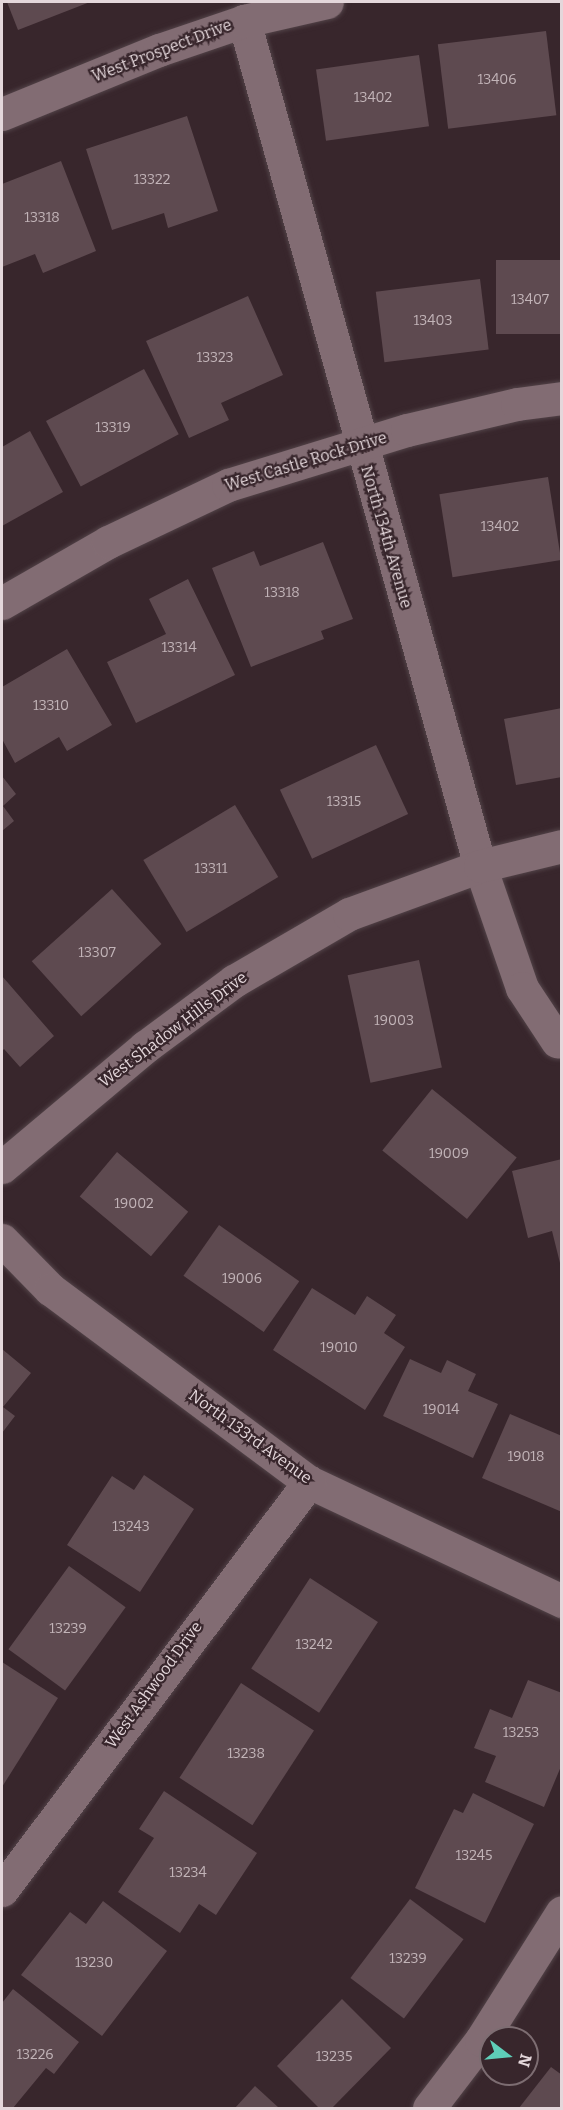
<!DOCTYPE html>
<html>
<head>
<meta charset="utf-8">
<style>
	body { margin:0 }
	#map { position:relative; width:563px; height:2110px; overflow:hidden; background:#38262c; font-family:Bitter,serif }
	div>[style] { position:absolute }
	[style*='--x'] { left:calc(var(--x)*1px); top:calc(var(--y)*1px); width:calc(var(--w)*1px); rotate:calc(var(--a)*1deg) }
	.building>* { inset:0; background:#5e4a50; transform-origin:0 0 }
	.roads { filter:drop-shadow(0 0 2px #524348) drop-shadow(0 0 2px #524348) }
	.minor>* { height:33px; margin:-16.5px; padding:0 16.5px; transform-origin:16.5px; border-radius:16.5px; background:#826c73 }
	span { translate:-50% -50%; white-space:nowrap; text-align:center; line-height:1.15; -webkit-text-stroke:4.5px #38262c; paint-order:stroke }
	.number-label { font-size:14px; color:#c2b4b8 }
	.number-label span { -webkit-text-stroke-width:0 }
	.street-label { font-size:16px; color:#e4d7db }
	.frame { position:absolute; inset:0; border:3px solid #e4d7db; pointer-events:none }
	.north { position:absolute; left:479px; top:2026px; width:60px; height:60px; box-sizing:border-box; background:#38262c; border:2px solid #7d6d72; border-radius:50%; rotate:106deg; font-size:16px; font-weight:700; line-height:24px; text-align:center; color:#e4d7db }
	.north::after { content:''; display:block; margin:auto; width:21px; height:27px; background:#5eceb8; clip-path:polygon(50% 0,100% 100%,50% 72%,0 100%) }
</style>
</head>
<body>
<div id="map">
	<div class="building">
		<div style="clip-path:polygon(7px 2px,90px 2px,18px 30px)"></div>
		<div style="left:546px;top:31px;width:85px;height:109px;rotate:83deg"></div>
		<div style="left:419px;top:55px;width:72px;height:104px;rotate:82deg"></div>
		<div style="clip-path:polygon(187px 116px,218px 211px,168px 228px,164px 213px,112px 230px,86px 149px)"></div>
		<div style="clip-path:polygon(61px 161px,96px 251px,43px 273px,35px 254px,2px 267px,2px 184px)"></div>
		<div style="left:562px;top:260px;width:74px;height:66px;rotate:90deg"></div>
		<div style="left:480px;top:279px;width:71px;height:105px;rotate:83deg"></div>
		<div style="clip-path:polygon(248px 296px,283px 375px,221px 403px,229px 420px,189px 438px,146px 341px)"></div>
		<div style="left:144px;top:369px;width:74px;height:111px;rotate:62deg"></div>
		<div style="clip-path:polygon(30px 431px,63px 492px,2px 526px,2px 447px)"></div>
		<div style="left:548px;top:477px;width:84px;height:110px;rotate:81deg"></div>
		<div style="clip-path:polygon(323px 542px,353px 619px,321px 631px,324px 639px,251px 667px,212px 568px,254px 551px,260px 566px)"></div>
		<div style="clip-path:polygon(188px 579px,235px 675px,136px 723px,107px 662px,166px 634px,149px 599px)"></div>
		<div style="clip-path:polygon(67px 649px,112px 725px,67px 751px,59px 737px,15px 763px,2px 739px,2px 687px)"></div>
		<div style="clip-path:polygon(562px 708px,562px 777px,516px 785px,504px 719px)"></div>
		<div style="left:376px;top:745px;width:76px;height:106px;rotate:65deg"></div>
		<div style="clip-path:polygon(2px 776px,16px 794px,3px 806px,14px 821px,2px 831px)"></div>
		<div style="left:235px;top:805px;width:84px;height:107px;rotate:59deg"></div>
		<div style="left:112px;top:889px;width:74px;height:108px;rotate:48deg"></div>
		<div style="left:419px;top:960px;width:110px;height:73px;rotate:78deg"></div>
		<div style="clip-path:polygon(2px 976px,54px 1036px,20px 1067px,4px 1049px,2px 1051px)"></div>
		<div style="left:432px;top:1089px;width:109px;height:79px;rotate:39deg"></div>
		<div style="left:117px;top:1152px;width:93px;height:58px;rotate:40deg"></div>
		<div style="clip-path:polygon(562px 1159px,562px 1267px,561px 1267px,552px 1231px,528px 1238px,512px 1171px)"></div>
		<div style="left:219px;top:1225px;width:98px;height:62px;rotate:35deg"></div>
		<div style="clip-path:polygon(312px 1288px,355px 1315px,367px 1296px,396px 1315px,384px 1333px,405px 1347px,365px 1410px,273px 1350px)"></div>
		<div style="clip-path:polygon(2px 1349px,31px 1373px,3px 1407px,15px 1416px,2px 1433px)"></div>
		<div style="clip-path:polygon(410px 1359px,441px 1373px,447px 1360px,476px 1374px,468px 1391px,498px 1404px,473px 1458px,383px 1416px)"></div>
		<div style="clip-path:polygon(510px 1414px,562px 1436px,562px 1512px,482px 1478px)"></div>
		<div style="clip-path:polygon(144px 1475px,194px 1509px,140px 1592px,67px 1545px,112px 1476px,134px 1490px)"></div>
		<div style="left:69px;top:1566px;width:70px;height:103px;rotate:36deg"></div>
		<div style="left:310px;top:1578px;width:81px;height:108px;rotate:33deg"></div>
		<div style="clip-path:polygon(2px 1662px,58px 1698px,2px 1787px)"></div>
		<div style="clip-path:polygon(528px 1680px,562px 1693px,562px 1764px,544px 1807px,485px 1782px,496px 1756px,474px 1748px,490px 1709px,512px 1718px)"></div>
		<div style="left:241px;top:1683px;width:87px;height:113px;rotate:33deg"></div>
		<div style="clip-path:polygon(164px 1791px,257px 1853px,216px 1915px,199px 1904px,180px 1933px,118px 1892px,154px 1838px,139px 1829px)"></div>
		<div style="clip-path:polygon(473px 1793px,534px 1824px,485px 1923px,415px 1888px,454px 1809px,463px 1813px)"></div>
		<div style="left:410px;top:1899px;width:67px;height:99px;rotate:37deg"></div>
		<div style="clip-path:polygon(103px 1901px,167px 1951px,102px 2036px,21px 1975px,70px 1912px,86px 1924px)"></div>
		<div style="clip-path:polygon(13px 1989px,79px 2042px,54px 2074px,46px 2068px,13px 2108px,2px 2108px,2px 2003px)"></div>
		<div style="clip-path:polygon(342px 1999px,391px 2048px,332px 2108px,319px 2108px,277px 2066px)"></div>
		<div style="clip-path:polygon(551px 2067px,562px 2075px,562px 2108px,519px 2108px)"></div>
		<div style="clip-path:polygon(255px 2086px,279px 2108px,235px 2108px)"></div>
	</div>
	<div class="roads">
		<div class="minor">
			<div style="--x:244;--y:21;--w:877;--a:74.4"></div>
			<div style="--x:480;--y:866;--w:129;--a:71"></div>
			<div style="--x:522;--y:988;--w:64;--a:56.6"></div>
			<div style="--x:2;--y:114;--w:170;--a:-22.2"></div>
			<div style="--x:159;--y:50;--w:90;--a:-18.8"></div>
			<div style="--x:244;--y:21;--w:85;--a:-12.9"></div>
			<div style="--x:2;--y:603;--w:122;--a:-29.9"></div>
			<div style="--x:108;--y:542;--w:133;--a:-25.4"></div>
			<div style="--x:228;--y:485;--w:187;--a:-17.1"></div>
			<div style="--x:407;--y:430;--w:113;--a:-13.3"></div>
			<div style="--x:517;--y:404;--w:45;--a:-7.6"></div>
			<div style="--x:2;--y:1167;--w:187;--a:-40"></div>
			<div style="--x:145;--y:1047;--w:111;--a:-36.6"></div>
			<div style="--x:234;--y:981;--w:133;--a:-30.2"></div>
			<div style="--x:349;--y:914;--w:140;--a:-20.1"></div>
			<div style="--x:480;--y:866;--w:84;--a:-13.7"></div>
			<div style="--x:2;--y:1240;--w:69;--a:45.6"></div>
			<div style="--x:50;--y:1289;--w:323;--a:36.7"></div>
			<div style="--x:309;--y:1482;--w:280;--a:25.2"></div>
			<div style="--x:2;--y:1890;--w:511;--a:-53.04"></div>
			<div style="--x:429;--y:2108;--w:86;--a:-52.6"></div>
			<div style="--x:481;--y:2040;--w:151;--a:-57.7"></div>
		</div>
	</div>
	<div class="number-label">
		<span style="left:497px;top:80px">13406</span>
		<span style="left:373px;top:98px">13402</span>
		<span style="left:152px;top:180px">13322</span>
		<span style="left:42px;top:218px">13318</span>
		<span style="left:530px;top:300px">13407</span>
		<span style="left:433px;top:321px">13403</span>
		<span style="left:215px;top:358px">13323</span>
		<span style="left:113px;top:428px">13319</span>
		<span style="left:500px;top:527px">13402</span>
		<span style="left:282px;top:593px">13318</span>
		<span style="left:179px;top:648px">13314</span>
		<span style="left:51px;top:706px">13310</span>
		<span style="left:344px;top:802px">13315</span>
		<span style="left:211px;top:869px">13311</span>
		<span style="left:97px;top:953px">13307</span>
		<span style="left:394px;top:1021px">19003</span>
		<span style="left:449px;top:1154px">19009</span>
		<span style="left:134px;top:1204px">19002</span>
		<span style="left:242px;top:1279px">19006</span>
		<span style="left:339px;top:1348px">19010</span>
		<span style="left:441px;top:1410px">19014</span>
		<span style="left:526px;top:1457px">19018</span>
		<span style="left:131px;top:1527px">13243</span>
		<span style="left:68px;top:1629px">13239</span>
		<span style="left:314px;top:1645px">13242</span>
		<span style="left:521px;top:1733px">13253</span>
		<span style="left:246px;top:1754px">13238</span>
		<span style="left:474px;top:1856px">13245</span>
		<span style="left:188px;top:1873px">13234</span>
		<span style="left:408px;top:1959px">13239</span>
		<span style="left:94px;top:1963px">13230</span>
		<span style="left:35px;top:2055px">13226</span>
		<span style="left:334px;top:2057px">13235</span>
	</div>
	<div class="street-label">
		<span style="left:162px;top:51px;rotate:-21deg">West Prospect Drive</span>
		<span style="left:306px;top:462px;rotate:-17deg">West Castle Rock Drive</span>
		<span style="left:386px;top:537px;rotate:74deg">North 134th Avenue</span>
		<span style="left:173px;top:1030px;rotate:-37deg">West Shadow Hills Drive</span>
		<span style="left:250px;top:1437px;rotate:36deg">North 133rd Avenue</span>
		<span style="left:154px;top:1685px;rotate:-54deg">West Ashwood Drive</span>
	</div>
	<div class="frame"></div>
	<div class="north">N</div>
</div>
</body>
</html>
